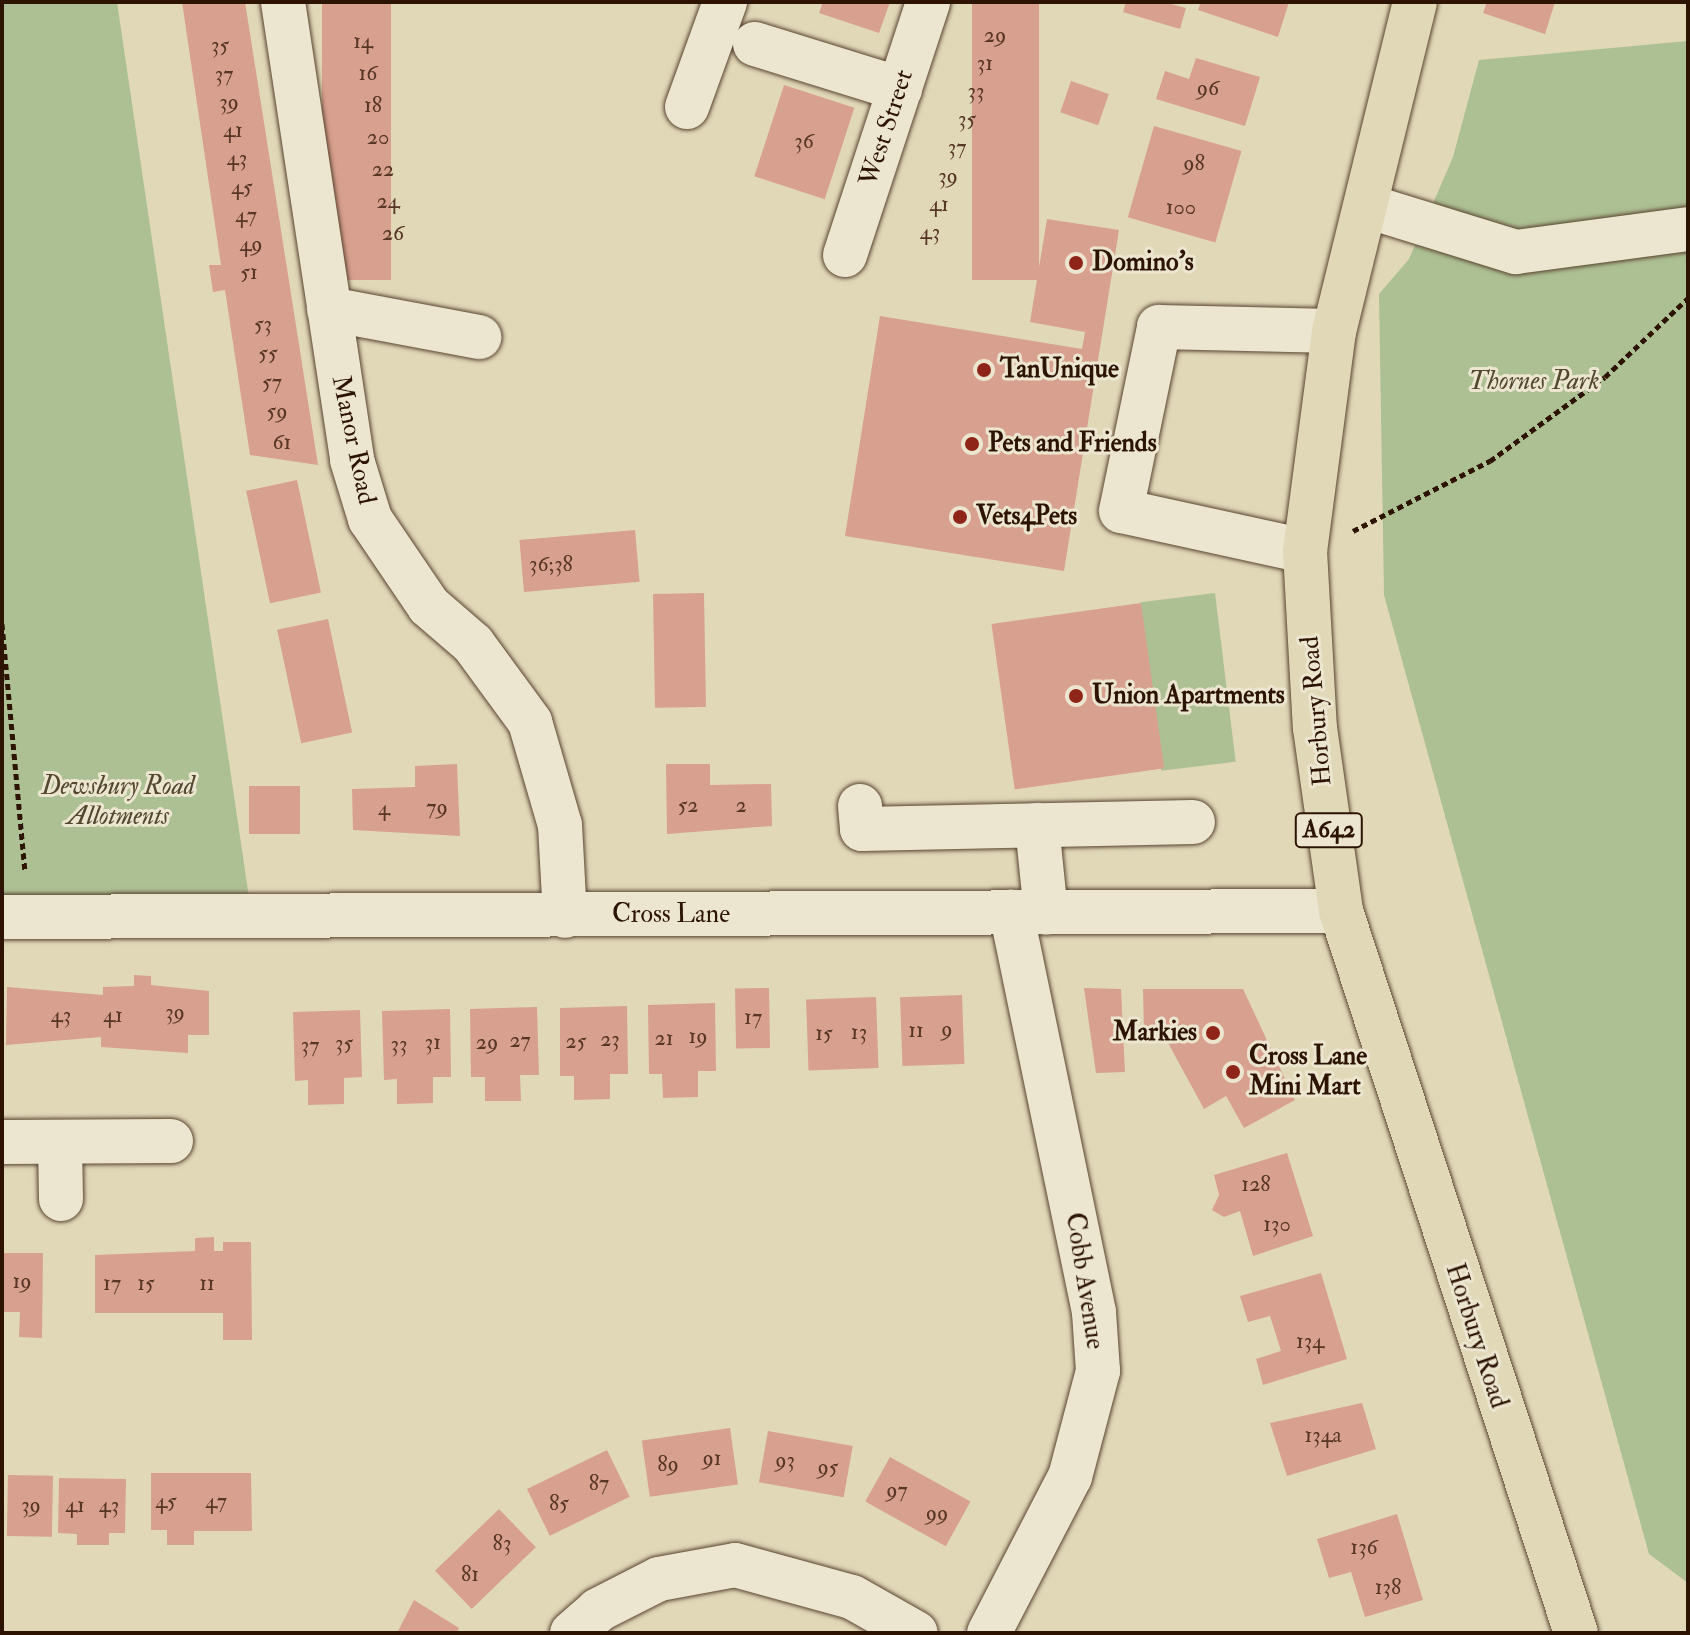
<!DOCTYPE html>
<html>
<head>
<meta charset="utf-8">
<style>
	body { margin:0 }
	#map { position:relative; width:1690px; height:1635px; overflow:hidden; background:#e1d8b8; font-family:"IM FELL Double Pica",serif }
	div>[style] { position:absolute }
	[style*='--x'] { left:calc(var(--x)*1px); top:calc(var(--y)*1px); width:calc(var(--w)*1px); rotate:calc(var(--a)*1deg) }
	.green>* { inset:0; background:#adc093; transform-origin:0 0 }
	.building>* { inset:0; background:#d8a08e; transform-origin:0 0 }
	.path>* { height:5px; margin-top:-2.5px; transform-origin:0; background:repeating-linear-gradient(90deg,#2d1302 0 6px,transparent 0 10px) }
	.roads { filter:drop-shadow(0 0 2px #5a4430) drop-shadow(0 0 2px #5a4430) }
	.minor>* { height:44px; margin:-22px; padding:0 22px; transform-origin:22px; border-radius:22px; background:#ece6d1 }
	.highway>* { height:44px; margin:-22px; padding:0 22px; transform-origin:22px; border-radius:22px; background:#e1d8b8 }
	.dots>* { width:22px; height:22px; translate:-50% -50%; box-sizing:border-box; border:4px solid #ece6d1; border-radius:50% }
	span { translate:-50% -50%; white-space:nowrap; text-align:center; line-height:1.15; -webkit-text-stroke:6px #ece6d1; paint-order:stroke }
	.number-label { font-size:22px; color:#583625 }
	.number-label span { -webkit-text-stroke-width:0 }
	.shield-label span { padding:2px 6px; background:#ece6d1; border:2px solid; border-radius:6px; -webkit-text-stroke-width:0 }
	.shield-label { font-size:24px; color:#2d1302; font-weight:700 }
	.street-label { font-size:26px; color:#2d1302 }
	.poi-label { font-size:26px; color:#2d1302; font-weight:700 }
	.left { translate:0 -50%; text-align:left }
	.right { translate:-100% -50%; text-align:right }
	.park-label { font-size:26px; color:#53472e; font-style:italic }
	.frame { position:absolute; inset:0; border:4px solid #2d1302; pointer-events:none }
</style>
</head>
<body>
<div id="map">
	<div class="green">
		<div style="clip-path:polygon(2px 2px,117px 2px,252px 918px,2px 917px)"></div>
		<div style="clip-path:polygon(1688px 41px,1688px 1583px,1649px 1554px,1384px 595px,1379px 294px,1409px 259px,1453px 157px,1479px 60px)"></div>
		<div style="left:1215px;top:593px;width:170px;height:75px;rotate:83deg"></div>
	</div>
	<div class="building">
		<div style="clip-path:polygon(182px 2px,245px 2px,318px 465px,250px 455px,225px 290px,213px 292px,209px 265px,221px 265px)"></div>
		<div style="left:322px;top:2px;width:69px;height:278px"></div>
		<div style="clip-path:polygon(823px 2px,890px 2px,879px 33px,819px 13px)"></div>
		<div style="left:972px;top:2px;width:67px;height:278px"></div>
		<div style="clip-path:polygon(1126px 2px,1164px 2px,1186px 8px,1180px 29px,1123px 12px)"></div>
		<div style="clip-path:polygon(1201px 2px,1289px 2px,1278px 37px,1198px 10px)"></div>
		<div style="clip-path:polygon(1487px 2px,1555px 2px,1545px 34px,1483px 13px)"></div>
		<div style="clip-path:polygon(1196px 58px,1260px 77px,1245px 126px,1156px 99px,1165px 71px,1189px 79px)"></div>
		<div style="left:1071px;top:81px;width:40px;height:33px;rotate:19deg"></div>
		<div style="left:784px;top:85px;width:74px;height:96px;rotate:18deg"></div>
		<div style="left:1154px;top:126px;width:91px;height:95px;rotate:16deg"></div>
		<div style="clip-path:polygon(1047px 219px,1119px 230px,1064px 571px,845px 536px,880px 316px,1082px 349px,1085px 332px,1030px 322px)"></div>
		<div style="left:297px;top:480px;width:115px;height:52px;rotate:78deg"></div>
		<div style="left:635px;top:530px;width:52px;height:116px;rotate:85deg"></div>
		<div style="left:704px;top:593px;width:114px;height:51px;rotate:89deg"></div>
		<div style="left:1141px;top:603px;width:167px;height:151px;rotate:82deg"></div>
		<div style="left:328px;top:619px;width:116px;height:52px;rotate:78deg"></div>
		<div style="clip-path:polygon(457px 764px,460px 836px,353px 830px,352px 789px,415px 787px,415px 766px)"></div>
		<div style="clip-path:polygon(666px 764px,710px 764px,710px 785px,771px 784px,772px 826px,667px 834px)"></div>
		<div style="left:300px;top:786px;width:48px;height:51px;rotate:90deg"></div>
		<div style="clip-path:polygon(134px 975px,151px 976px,151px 985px,209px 991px,209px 1035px,188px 1035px,188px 1053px,101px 1047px,101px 1037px,6px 1045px,7px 987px,103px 995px,103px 987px,134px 986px)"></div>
		<div style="left:769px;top:988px;width:60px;height:34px;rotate:89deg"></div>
		<div style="clip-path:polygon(1084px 988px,1121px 989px,1125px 1072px,1096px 1073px)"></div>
		<div style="clip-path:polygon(1143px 989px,1243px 989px,1295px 1100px,1244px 1128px,1226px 1096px,1204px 1109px,1161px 1030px,1144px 1031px)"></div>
		<div style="left:962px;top:995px;width:69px;height:62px;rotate:88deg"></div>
		<div style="left:876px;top:997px;width:71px;height:70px;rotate:88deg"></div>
		<div style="clip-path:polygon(715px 1003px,716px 1071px,698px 1071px,698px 1097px,663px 1098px,662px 1074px,649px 1074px,648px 1005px)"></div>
		<div style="clip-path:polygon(627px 1006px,628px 1074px,610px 1074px,610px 1099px,574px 1100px,574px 1076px,560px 1076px,560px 1008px)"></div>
		<div style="clip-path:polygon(537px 1007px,539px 1075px,520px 1075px,521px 1101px,485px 1101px,485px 1077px,471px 1077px,470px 1009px)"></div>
		<div style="clip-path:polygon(450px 1009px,451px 1077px,433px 1077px,433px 1103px,397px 1104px,397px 1079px,384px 1080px,382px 1011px)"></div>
		<div style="clip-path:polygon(360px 1010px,362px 1077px,344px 1078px,344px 1104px,308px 1105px,308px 1080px,295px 1081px,293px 1012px)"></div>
		<div style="clip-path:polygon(1287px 1153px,1313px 1236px,1253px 1256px,1240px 1211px,1224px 1217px,1212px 1210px,1219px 1195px,1214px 1175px)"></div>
		<div style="clip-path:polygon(214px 1237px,214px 1251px,223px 1251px,223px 1242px,251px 1242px,252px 1340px,223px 1340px,223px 1313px,95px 1313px,95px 1255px,195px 1251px,195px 1238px)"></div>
		<div style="clip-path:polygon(2px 1253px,43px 1253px,42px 1338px,19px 1337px,20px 1312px,2px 1312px)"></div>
		<div style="clip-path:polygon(1321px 1273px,1347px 1359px,1263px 1385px,1256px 1359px,1281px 1351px,1270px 1316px,1248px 1322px,1240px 1296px)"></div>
		<div style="clip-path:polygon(1362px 1403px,1376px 1449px,1287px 1476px,1270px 1423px)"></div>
		<div style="left:730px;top:1428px;width:57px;height:89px;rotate:82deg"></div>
		<div style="left:768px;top:1431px;width:86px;height:52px;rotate:10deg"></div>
		<div style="left:607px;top:1450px;width:52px;height:89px;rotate:64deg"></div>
		<div style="left:890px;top:1457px;width:92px;height:51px;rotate:29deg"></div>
		<div style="clip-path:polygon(151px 1473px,251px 1473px,252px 1531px,194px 1531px,194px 1545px,167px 1545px,167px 1530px,151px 1530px)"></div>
		<div style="left:8px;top:1475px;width:45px;height:61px;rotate:1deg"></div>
		<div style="clip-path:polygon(59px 1478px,126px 1479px,125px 1533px,109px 1533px,109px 1545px,77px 1545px,77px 1534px,58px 1533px)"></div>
		<div style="left:499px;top:1509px;width:53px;height:89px;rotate:46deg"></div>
		<div style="clip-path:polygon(1397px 1514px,1423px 1600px,1365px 1617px,1351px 1572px,1329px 1578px,1317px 1539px)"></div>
		<div style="clip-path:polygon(414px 1600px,459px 1628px,457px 1633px,397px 1633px)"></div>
	</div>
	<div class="path">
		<div style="--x:1353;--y:531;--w:154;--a:-27.1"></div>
		<div style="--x:1490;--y:461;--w:142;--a:-36.1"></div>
		<div style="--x:1605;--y:377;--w:115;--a:-43.6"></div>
		<div style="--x:2;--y:624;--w:249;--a:84.7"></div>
	</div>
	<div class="roads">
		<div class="minor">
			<div style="--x:283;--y:2;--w:463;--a:81.4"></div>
			<div style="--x:352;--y:460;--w:62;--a:73"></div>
			<div style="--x:370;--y:519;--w:105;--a:55.9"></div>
			<div style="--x:429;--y:606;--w:58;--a:40.8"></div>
			<div style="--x:473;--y:644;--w:97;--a:53.8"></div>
			<div style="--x:530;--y:722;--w:107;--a:73.8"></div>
			<div style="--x:560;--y:825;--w:91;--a:86.9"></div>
			<div style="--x:755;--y:44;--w:152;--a:17.2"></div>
			<div style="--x:687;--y:107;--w:112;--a:-70.1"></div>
			<div style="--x:1367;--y:206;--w:156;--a:17.2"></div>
			<div style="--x:1516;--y:252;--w:174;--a:-7.6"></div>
			<div style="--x:845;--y:255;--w:266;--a:-71.8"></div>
			<div style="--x:329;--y:309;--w:153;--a:10.6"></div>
			<div style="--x:1305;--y:551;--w:188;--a:-167.7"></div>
			<div style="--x:1121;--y:511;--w:188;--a:-78.3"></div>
			<div style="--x:1159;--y:327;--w:175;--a:1.3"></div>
			<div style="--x:860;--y:806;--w:23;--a:85"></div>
			<div style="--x:862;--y:829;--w:331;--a:-1.2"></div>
			<div style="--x:1037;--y:825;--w:88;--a:84.2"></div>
			<div style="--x:2;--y:917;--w:1339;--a:-0.26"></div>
			<div style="--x:2;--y:1142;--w:169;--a:-0.3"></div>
			<div style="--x:60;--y:1142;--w:57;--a:89"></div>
			<div style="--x:572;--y:1633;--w:35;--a:-41"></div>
			<div style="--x:598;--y:1610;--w:68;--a:-26.9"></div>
			<div style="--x:659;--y:1579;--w:77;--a:-10.4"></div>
			<div style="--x:735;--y:1565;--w:121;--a:15.3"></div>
			<div style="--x:852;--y:1597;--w:73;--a:29.4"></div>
			<div style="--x:989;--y:1633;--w:176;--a:-62.6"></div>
			<div style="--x:1070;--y:1477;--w:110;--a:-75.2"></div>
			<div style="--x:1098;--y:1371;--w:59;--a:-93.9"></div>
			<div style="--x:1094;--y:1312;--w:409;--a:-101.7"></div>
		</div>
		<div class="highway">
			<div style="--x:1415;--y:2;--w:339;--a:103.8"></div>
			<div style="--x:1334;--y:331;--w:222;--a:97.5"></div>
			<div style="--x:1305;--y:551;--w:177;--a:86.8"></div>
			<div style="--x:1315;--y:728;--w:185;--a:81.9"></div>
			<div style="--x:1341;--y:911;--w:759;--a:71.97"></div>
		</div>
	</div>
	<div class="dots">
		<div style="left:1076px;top:263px;background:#8f2418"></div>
		<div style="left:984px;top:370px;background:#8f2418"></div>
		<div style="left:972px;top:444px;background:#8f2418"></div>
		<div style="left:960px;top:517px;background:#8f2418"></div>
		<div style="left:1076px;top:696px;background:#8f2418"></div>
		<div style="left:1213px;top:1033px;background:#8f2418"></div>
		<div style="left:1233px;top:1072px;background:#8f2418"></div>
	</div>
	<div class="number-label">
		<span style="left:995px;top:36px">29</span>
		<span style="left:363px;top:42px">14</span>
		<span style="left:220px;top:46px">35</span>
		<span style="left:985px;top:64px">31</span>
		<span style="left:368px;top:74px">16</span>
		<span style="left:224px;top:75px">37</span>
		<span style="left:1208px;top:89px">96</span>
		<span style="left:976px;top:92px">33</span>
		<span style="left:229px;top:103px">39</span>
		<span style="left:373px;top:106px">18</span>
		<span style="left:967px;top:120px">35</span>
		<span style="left:233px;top:131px">41</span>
		<span style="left:378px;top:138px">20</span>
		<span style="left:804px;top:142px">36</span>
		<span style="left:957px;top:148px">37</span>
		<span style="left:237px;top:159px">43</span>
		<span style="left:1194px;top:164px">98</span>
		<span style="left:383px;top:170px">22</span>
		<span style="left:948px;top:177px">39</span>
		<span style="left:242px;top:188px">45</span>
		<span style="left:388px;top:202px">24</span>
		<span style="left:939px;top:205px">41</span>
		<span style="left:1181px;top:208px">100</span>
		<span style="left:246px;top:216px">47</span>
		<span style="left:930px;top:233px">43</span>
		<span style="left:393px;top:234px">26</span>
		<span style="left:251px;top:245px">49</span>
		<span style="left:249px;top:273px">51</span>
		<span style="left:263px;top:325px">53</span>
		<span style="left:268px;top:354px">55</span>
		<span style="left:272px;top:383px">57</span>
		<span style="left:277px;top:412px">59</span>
		<span style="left:282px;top:443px">61</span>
		<span style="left:551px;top:565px">36;38</span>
		<span style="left:688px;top:806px">52</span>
		<span style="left:741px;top:806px">2</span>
		<span style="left:437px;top:808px">79</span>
		<span style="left:384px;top:809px">4</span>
		<span style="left:175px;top:1013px">39</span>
		<span style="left:61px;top:1016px">43</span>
		<span style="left:113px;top:1016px">41</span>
		<span style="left:753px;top:1018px">17</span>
		<span style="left:947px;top:1030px">9</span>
		<span style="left:916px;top:1031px">11</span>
		<span style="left:859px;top:1033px">13</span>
		<span style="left:824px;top:1034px">15</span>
		<span style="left:698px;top:1037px">19</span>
		<span style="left:664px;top:1039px">21</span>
		<span style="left:610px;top:1040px">23</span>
		<span style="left:520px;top:1041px">27</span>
		<span style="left:576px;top:1042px">25</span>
		<span style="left:433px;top:1043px">31</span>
		<span style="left:487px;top:1043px">29</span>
		<span style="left:344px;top:1044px">35</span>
		<span style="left:399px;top:1045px">33</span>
		<span style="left:310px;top:1046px">37</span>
		<span style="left:1256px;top:1185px">128</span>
		<span style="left:1277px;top:1225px">130</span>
		<span style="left:22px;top:1282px">19</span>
		<span style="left:112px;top:1284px">17</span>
		<span style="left:146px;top:1284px">15</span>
		<span style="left:207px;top:1284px">11</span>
		<span style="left:1310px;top:1342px">134</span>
		<span style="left:1323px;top:1436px">134a</span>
		<span style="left:712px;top:1459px">91</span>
		<span style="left:785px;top:1461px">93</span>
		<span style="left:668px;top:1465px">89</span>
		<span style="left:828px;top:1468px">95</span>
		<span style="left:599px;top:1484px">87</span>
		<span style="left:897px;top:1491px">97</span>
		<span style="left:166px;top:1502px">45</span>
		<span style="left:216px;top:1502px">47</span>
		<span style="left:559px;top:1504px">85</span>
		<span style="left:31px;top:1506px">39</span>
		<span style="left:75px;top:1506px">41</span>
		<span style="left:109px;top:1506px">43</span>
		<span style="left:937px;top:1514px">99</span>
		<span style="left:502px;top:1544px">83</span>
		<span style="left:1364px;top:1548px">136</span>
		<span style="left:470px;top:1575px">81</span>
		<span style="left:1388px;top:1588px">138</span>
	</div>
	<div class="shield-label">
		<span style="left:1329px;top:830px">A642</span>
	</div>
	<div class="street-label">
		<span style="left:887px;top:128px;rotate:-72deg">West Street</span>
		<span style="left:353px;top:440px;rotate:78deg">Manor Road</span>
		<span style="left:1317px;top:711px;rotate:-95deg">Horbury Road</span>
		<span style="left:671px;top:915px">Cross Lane</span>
		<span style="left:1084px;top:1281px;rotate:81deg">Cobb Avenue</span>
		<span style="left:1476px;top:1336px;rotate:72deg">Horbury Road</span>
	</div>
	<div class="poi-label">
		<span class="left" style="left:1092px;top:263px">Domino's</span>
		<span class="left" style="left:1000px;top:370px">TanUnique</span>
		<span class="left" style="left:988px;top:444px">Pets and Friends</span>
		<span class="left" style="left:976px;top:517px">Vets4Pets</span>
		<span class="left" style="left:1092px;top:696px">Union Apartments</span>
		<span class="right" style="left:1197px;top:1033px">Markies</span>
		<span class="left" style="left:1249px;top:1072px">Cross Lane<br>Mini Mart</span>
	</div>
	<div class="park-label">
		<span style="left:1534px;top:382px">Thornes Park</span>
		<span style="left:118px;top:802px">Dewsbury Road<br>Allotments</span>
	</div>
	<div class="frame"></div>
</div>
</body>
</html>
